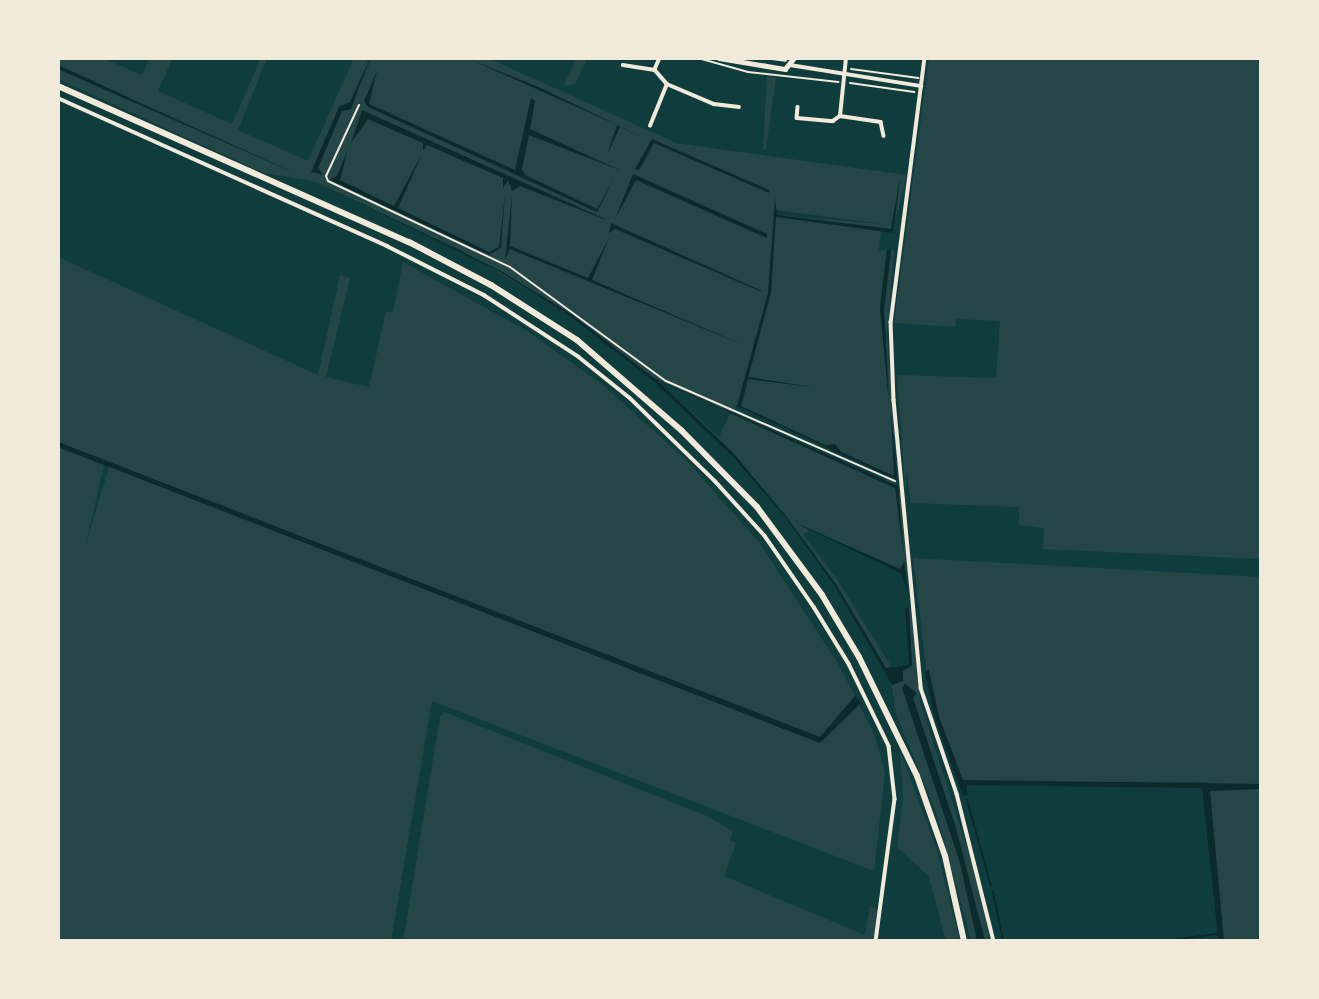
<!DOCTYPE html>
<html>
<head>
<meta charset="utf-8">
<style>
	body { margin:0 }
	#map { position:relative; width:1319px; height:999px; overflow:hidden; background:#0f3d3e; font-family:"Work Sans",sans-serif }
	div>[style] { position:absolute }
	[style*='--x'] { left:calc(var(--x)*1px); top:calc(var(--y)*1px); width:calc(var(--w)*1px); rotate:calc(var(--a)*1deg) }
	.green>* { inset:0; background:#244646 }
	.water>* { inset:0; background:#0a2a2b }
	.stream>* { height:2px; margin:-1px; padding:0 1px; transform-origin:1px; border-radius:1px; background:#0a2a2b }
	.path>* { height:2px; margin:-1px; padding:0 1px; transform-origin:1px; border-radius:1px; background:#f1e9da }
	.minor>* { height:3.5px; margin:-1.75px; padding:0 1.75px; transform-origin:1.75px; border-radius:1.75px; background:#f1e9da }
	.tertiary>* { height:4.5px; margin:-2.25px; padding:0 2.25px; transform-origin:2.25px; border-radius:2.25px; background:#f1e9da }
	.trunk>* { height:6px; margin:-3px; padding:0 3px; transform-origin:3px; border-radius:3px; background:#f1e9da }
	span { translate:-50% -50%; white-space:nowrap; text-align:center; line-height:1.15; -webkit-text-stroke:7px #f1e9da; paint-order:stroke }
	.frame { position:absolute; inset:0; border:60px solid #f1e9da; pointer-events:none }
</style>
</head>
<body>
<div id="map">
	<div class="green">
		<div style="clip-path:polygon(58px 58px,102px 58px,142px 75px,150px 58px,173px 58px,158px 91px,232px 124px,261px 58px,267px 58px,238px 130px,308px 161px,354px 58px,369px 61px,350px 102px,339px 107px,315px 165px,340px 109px,351px 104px,372px 58px,488px 58px,676px 143px,907px 175px,895px 221px,900px 178px,891px 229px,776px 215px,883px 224px,776px 210px,776px 202px,774px 227px,776px 217px,881px 230px,879px 251px,887px 249px,880px 308px,890px 404px,884px 311px,891px 250px,894px 251px,887px 335px,899px 479px,891px 411px,895px 477px,741px 406px,748px 379px,813px 387px,748px 377px,771px 293px,774px 230px,769px 291px,738px 404px,729px 413px,657px 380px,719px 437px,731px 412px,885px 480px,886px 475px,895px 479px,903px 554px,898px 492px,902px 493px,910px 597px,905px 562px,900px 569px,797px 523px,809px 531px,803px 534px,835px 576px,891px 666px,909px 667px,886px 668px,813px 552px,735px 455px,674px 396px,592px 329px,463px 251px,313px 181px,264px 173px,58px 79px,58px 69px,301px 176px,58px 65px)"></div>
		<div style="clip-path:polygon(577px 58px,587px 58px,575px 84px,563px 86px)"></div>
		<div style="clip-path:polygon(929px 58px,1261px 58px,1261px 559px,1043px 549px,1044px 528px,1019px 525px,1019px 507px,911px 503px,906px 470px,906px 502px,897px 375px,996px 378px,1000px 321px,956px 319px,955px 327px,894px 323px)"></div>
		<div style="clip-path:polygon(767px 76px,776px 77px,766px 149px,763px 149px)"></div>
		<div style="clip-path:polygon(58px 257px,318px 375px,340px 275px,350px 278px,326px 377px,369px 387px,386px 311px,393px 313px,403px 262px,527px 331px,603px 385px,685px 459px,758px 541px,839px 665px,875px 736px,885px 773px,874px 871px,432px 701px,391px 941px,58px 941px,58px 447px,104px 465px,86px 544px,109px 467px,131px 470px,58px 442px)"></div>
		<div style="clip-path:polygon(913px 558px,1261px 577px,1261px 941px,1222px 941px,1208px 782px,959px 782px,929px 693px)"></div>
		<div style="clip-path:polygon(909px 608px,912px 608px,920px 702px,976px 875px,990px 941px,985px 941px,957px 830px,913px 698px,916px 693px,905px 684px,902px 688px,946px 804px,981px 941px,971px 941px,938px 818px,895px 711px,892px 685px,903px 680px,903px 671px,912px 665px)"></div>
		<div style="clip-path:polygon(444px 712px,707px 816px,733px 831px,730px 840px,736px 843px,724px 876px,865px 935px,870px 905px,879px 912px,874px 941px,403px 941px,440px 717px)"></div>
		<div style="clip-path:polygon(900px 751px,937px 850px,960px 941px,946px 941px,929px 877px,897px 847px,903px 798px)"></div>
	</div>
	<div class="water">
		<div style="clip-path:polygon(370px 58px,351px 109px,342px 111px,318px 168px,323px 175px,311px 172px,339px 107px,350px 102px)"></div>
		<div style="clip-path:polygon(467px 58px,541px 88px,642px 137px,620px 127px,607px 155px,617px 125px)"></div>
		<div style="clip-path:polygon(58px 65px,153px 109px,302px 176px,58px 69px)"></div>
		<div style="clip-path:polygon(377px 71px,369px 104px,515px 170px,531px 98px,535px 101px,530px 129px,622px 171px,529px 135px,522px 169px,525px 175px,597px 209px,614px 178px,597px 212px,368px 107px,364px 101px)"></div>
		<div style="clip-path:polygon(362px 110px,605px 219px,606px 220px,520px 186px,512px 191px,508px 180px,503px 188px,503px 178px,427px 145px,423px 151px,423px 143px,368px 119px,351px 143px)"></div>
		<div style="clip-path:polygon(652px 139px,769px 190px,769px 193px,654px 143px,639px 170px,635px 169px)"></div>
		<div style="clip-path:polygon(348px 149px,340px 180px,394px 206px,422px 154px,398px 208px,489px 252px,499px 247px,505px 195px,501px 248px,489px 255px,330px 180px,337px 176px)"></div>
		<div style="clip-path:polygon(633px 174px,767px 234px,767px 238px,636px 180px,615px 219px)"></div>
		<div style="clip-path:polygon(900px 177px,893px 233px,776px 217px,771px 293px,748px 377px,813px 387px,748px 379px,741px 406px,825px 445px,835px 444px,841px 452px,894px 476px,891px 411px,897px 480px,737px 406px,768px 293px,775px 199px,777px 215px,891px 229px)"></div>
		<div style="clip-path:polygon(313px 180px,501px 271px,571px 314px,654px 378px,898px 486px,904px 555px,895px 488px,657px 380px,735px 455px,786px 516px,836px 584px,886px 668px,909px 665px,905px 608px,909px 608px,912px 665px,903px 671px,903px 681px,892px 685px,836px 588px,785px 517px,733px 457px,653px 381px,570px 316px,500px 272px)"></div>
		<div style="clip-path:polygon(512px 196px,510px 246px,588px 278px,609px 238px,592px 280px,748px 347px,510px 249px,505px 259px)"></div>
		<div style="clip-path:polygon(611px 223px,760px 290px,762px 292px,615px 229px,609px 233px)"></div>
		<div style="clip-path:polygon(887px 249px,891px 250px,884px 308px,889px 405px,880px 308px)"></div>
		<div style="clip-path:polygon(58px 442px,820px 737px,855px 696px,861px 703px,820px 743px,58px 447px)"></div>
		<div style="clip-path:polygon(796px 523px,900px 569px,904px 562px,908px 596px,902px 574px)"></div>
		<div style="clip-path:polygon(929px 670px,939px 717px,963px 780px,1260px 784px,1261px 770px,1261px 789px,1210px 791px,1224px 941px,1218px 937px,1202px 788px,966px 785px,967px 795px,963px 796px,934px 715px,925px 672px)"></div>
		<div style="clip-path:polygon(905px 684px,917px 693px,913px 698px,955px 826px,985px 941px,977px 941px,960px 863px,902px 688px)"></div>
	</div>
	<div class="stream">
		<div style="--x:967;--y:800;--w:89;--a:74.4"></div>
		<div style="--x:993;--y:892;--w:50;--a:78.5"></div>
		<div style="--x:1163;--y:941;--w:55;--a:-7.3"></div>
	</div>
	<div class="path">
		<div style="--x:698;--y:58;--w:52;--a:15.6"></div>
		<div style="--x:748;--y:72;--w:91;--a:6.3"></div>
		<div style="--x:763;--y:58;--w:23;--a:7"></div>
		<div style="--x:851;--y:69;--w:68;--a:7.7"></div>
		<div style="--x:850;--y:83;--w:65;--a:8"></div>
		<div style="--x:359;--y:105;--w:78;--a:114.9"></div>
		<div style="--x:326;--y:176;--w:5;--a:68"></div>
		<div style="--x:328;--y:181;--w:201;--a:25.3"></div>
		<div style="--x:510;--y:267;--w:193;--a:36.2"></div>
		<div style="--x:666;--y:381;--w:250;--a:23.6"></div>
	</div>
	<div class="minor">
		<div style="--x:660;--y:58;--w:13;--a:113"></div>
		<div style="--x:655;--y:70;--w:18;--a:49"></div>
		<div style="--x:667;--y:84;--w:51;--a:23.1"></div>
		<div style="--x:714;--y:104;--w:25;--a:7"></div>
		<div style="--x:925;--y:58;--w:266;--a:97.3"></div>
		<div style="--x:891;--y:322;--w:78;--a:87.8"></div>
		<div style="--x:894;--y:400;--w:289;--a:84.6"></div>
		<div style="--x:921;--y:688;--w:112;--a:71.2"></div>
		<div style="--x:957;--y:794;--w:152;--a:75.9"></div>
		<div style="--x:623;--y:65;--w:32;--a:9"></div>
		<div style="--x:790;--y:65;--w:133;--a:9.1"></div>
		<div style="--x:58;--y:98;--w:361;--a:24.2"></div>
		<div style="--x:387;--y:246;--w:109;--a:26.8"></div>
		<div style="--x:484;--y:295;--w:113;--a:33.1"></div>
		<div style="--x:579;--y:357;--w:65;--a:38.8"></div>
		<div style="--x:630;--y:398;--w:119;--a:44.3"></div>
		<div style="--x:715;--y:481;--w:74;--a:47.7"></div>
		<div style="--x:765;--y:536;--w:86;--a:55.4"></div>
		<div style="--x:814;--y:607;--w:67;--a:58.4"></div>
		<div style="--x:849;--y:664;--w:91;--a:64"></div>
		<div style="--x:889;--y:746;--w:53;--a:83.5"></div>
		<div style="--x:895;--y:799;--w:143;--a:97.6"></div>
		<div style="--x:798;--y:107;--w:11;--a:95"></div>
		<div style="--x:797;--y:118;--w:36;--a:5"></div>
		<div style="--x:833;--y:121;--w:9;--a:-36"></div>
		<div style="--x:840;--y:116;--w:41;--a:8.3"></div>
		<div style="--x:881;--y:122;--w:14;--a:78"></div>
		<div style="--x:840;--y:116;--w:58;--a:-84.1"></div>
		<div style="--x:650;--y:126;--w:45;--a:-68"></div>
	</div>
	<div class="tertiary">
		<div style="--x:719;--y:58;--w:67;--a:9.5"></div>
		<div style="--x:785;--y:69;--w:14;--a:-51"></div>
	</div>
	<div class="trunk">
		<div style="--x:58;--y:86;--w:384;--a:24"></div>
		<div style="--x:409;--y:242;--w:93;--a:27.7"></div>
		<div style="--x:491;--y:285;--w:102;--a:32.6"></div>
		<div style="--x:577;--y:340;--w:139;--a:40.9"></div>
		<div style="--x:682;--y:431;--w:107;--a:45.4"></div>
		<div style="--x:757;--y:507;--w:109;--a:53.5"></div>
		<div style="--x:822;--y:595;--w:72;--a:59.2"></div>
		<div style="--x:859;--y:657;--w:132;--a:64"></div>
		<div style="--x:917;--y:776;--w:85;--a:70.7"></div>
		<div style="--x:945;--y:856;--w:87;--a:77.4"></div>
	</div>
	<div class="frame"></div>
</div>
</body>
</html>
